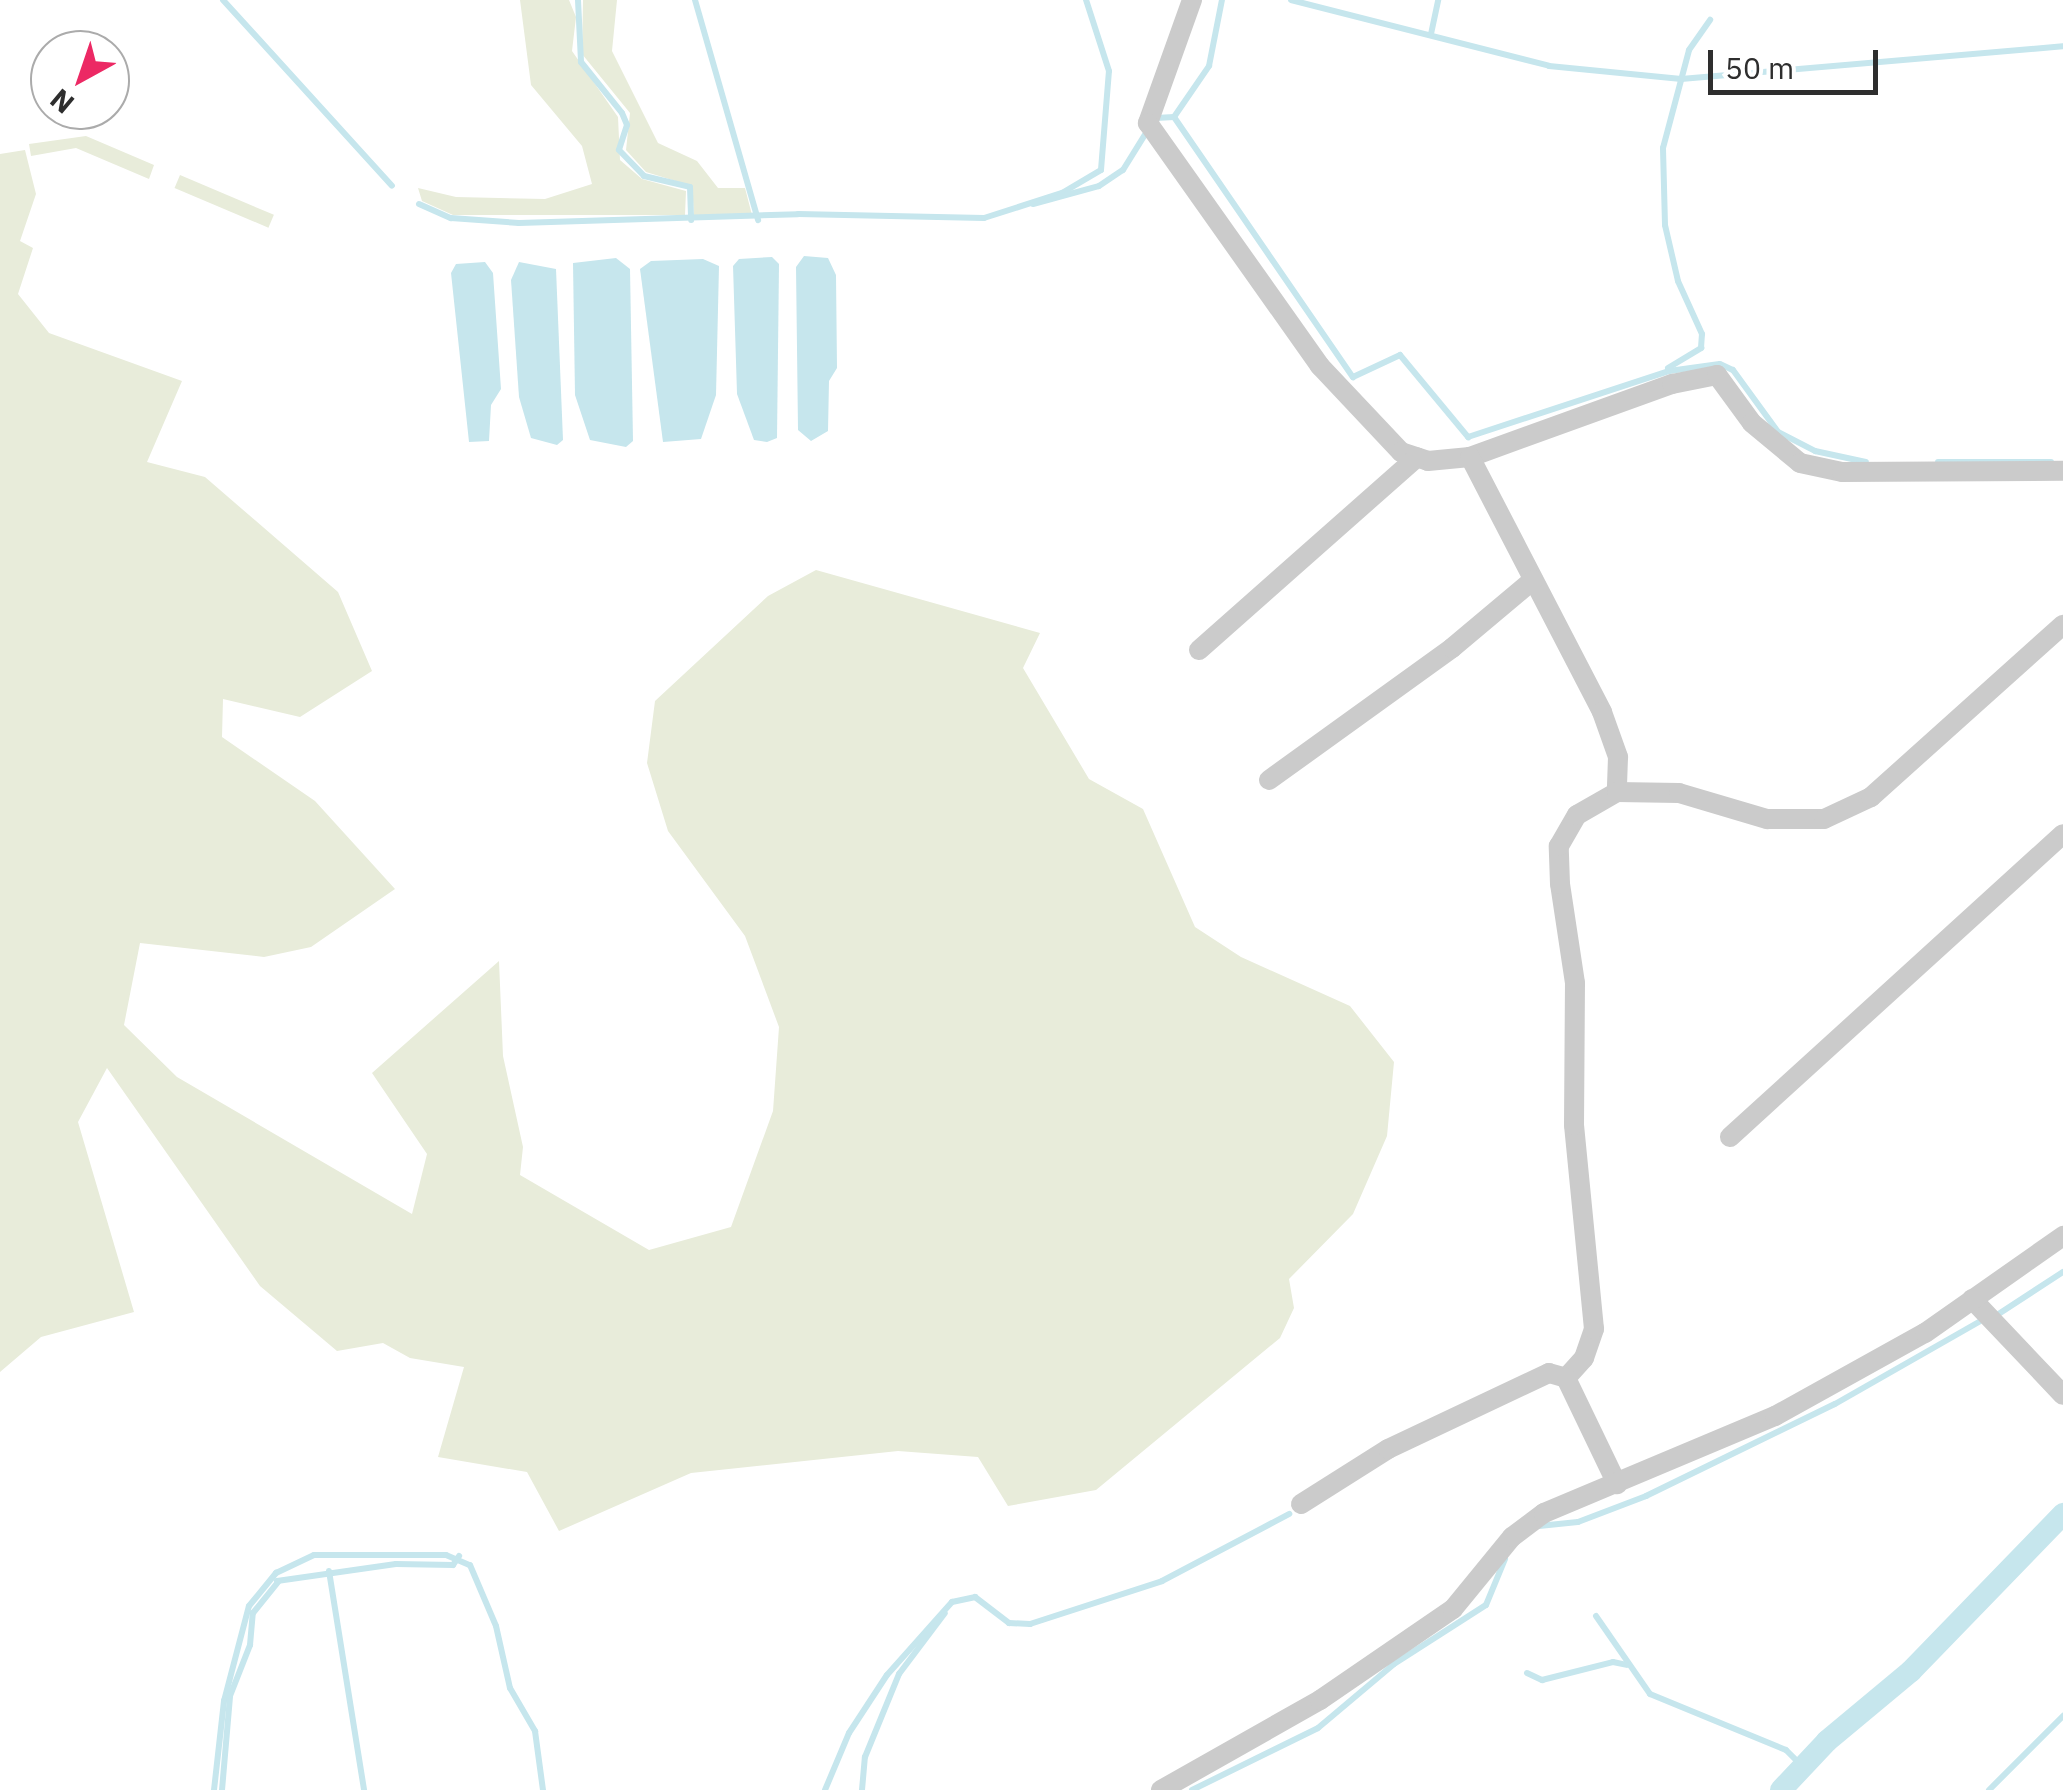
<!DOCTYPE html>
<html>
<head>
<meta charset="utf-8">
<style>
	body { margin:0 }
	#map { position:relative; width:2063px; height:1790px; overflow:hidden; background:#fff; font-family:"IBM Plex Sans",sans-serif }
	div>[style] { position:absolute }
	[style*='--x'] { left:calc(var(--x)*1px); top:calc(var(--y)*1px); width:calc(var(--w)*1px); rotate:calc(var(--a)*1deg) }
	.green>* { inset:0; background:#e8ecda; transform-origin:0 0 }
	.water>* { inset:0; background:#c6e6ed }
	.stream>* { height:6px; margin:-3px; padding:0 3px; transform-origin:3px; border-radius:3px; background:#c6e6ed }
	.canal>* { height:22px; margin:-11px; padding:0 11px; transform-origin:11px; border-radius:11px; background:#c6e6ed }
	.minor>* { height:20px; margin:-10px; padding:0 10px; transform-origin:10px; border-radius:10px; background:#cbcbcb }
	span { translate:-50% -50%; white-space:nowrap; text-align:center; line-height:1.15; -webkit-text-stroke:10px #fff; paint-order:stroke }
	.north { position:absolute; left:30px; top:30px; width:100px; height:100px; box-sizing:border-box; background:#fff; border:2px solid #ababab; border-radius:50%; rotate:220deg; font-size:28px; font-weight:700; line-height:40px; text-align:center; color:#2e2e2e }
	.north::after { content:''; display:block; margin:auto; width:35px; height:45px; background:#ec2964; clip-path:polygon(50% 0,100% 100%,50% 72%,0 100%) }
	.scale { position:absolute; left:1708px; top:50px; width:170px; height:45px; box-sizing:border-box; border:5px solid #2e2e2e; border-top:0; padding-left:12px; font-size:30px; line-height:35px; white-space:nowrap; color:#2e2e2e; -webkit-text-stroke:8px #fff; paint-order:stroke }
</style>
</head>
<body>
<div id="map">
	<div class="green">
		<div style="clip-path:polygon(520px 0,569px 0,576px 17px,572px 51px,618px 117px,620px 160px,642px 179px,686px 191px,685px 215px,453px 215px,422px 201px,418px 188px,456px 197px,545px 199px,592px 184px,582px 146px,531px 85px)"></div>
		<div style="clip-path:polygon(583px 0,617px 0,612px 51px,658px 143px,697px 161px,718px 188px,745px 188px,752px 215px,694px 215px,692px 186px,646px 172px,626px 150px,630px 113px,582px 54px)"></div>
		<div style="clip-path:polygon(86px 136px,154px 165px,149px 179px,76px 148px,31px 156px,29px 144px)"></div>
		<div style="clip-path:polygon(25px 150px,36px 194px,20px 241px,33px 248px,18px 294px,49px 333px,182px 381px,147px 462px,205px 477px,338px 592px,372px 671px,300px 717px,223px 699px,222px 737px,315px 801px,395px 889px,311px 947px,264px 957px,140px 943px,124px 1025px,177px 1077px,412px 1214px,427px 1154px,372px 1073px,499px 961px,503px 1056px,523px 1147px,520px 1175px,649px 1250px,731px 1227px,773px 1111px,779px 1027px,745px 936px,668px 831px,647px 763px,655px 701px,768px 596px,816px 570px,1040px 633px,1023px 668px,1089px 779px,1143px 809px,1195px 927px,1241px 957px,1350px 1006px,1394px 1062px,1387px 1136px,1353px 1214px,1289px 1279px,1294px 1308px,1280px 1338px,1096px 1490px,1008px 1506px,978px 1457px,898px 1451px,691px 1473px,559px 1531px,527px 1472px,438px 1457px,464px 1367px,410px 1358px,383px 1343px,337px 1351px,260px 1286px,107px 1068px,78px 1122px,134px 1312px,41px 1337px,0 1372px,0 154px)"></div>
		<div style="left:180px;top:175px;width:102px;height:14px;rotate:23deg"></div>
	</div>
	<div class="water">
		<div style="clip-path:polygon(772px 257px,779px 264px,777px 438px,767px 442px,754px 440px,737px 394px,733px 266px,739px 259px)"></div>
		<div style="clip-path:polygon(616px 258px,630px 269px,633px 441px,626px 447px,590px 440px,575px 395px,573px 263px)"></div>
		<div style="clip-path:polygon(828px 258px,836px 275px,837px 368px,829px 381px,828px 431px,811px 441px,798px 430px,796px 267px,804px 256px)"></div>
		<div style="clip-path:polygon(703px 259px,719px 266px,716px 395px,701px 439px,663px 442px,640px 269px,651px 261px)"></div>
		<div style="clip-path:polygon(485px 262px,493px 273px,501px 389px,491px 405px,489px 441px,469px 442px,451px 273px,456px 264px)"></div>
		<div style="clip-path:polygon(519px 262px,556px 269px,563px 440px,557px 445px,531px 438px,519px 397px,511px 280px)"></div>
	</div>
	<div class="stream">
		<div style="--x:223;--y:0;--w:251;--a:47.7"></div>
		<div style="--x:578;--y:0;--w:62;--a:87.2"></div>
		<div style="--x:581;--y:62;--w:65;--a:51.2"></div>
		<div style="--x:622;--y:113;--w:13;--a:67"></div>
		<div style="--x:627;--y:125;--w:26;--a:108"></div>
		<div style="--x:619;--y:150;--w:36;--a:46"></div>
		<div style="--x:644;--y:176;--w:47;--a:13.4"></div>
		<div style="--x:690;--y:187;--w:33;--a:88"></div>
		<div style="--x:695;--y:0;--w:229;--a:74"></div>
		<div style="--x:1291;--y:0;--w:266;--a:14.3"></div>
		<div style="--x:1549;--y:66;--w:133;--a:5.6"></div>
		<div style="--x:1681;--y:79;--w:383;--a:-4.9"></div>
		<div style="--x:1431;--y:34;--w:35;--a:-78"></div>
		<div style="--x:1174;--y:117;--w:316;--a:55.5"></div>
		<div style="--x:1353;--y:377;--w:52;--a:-25.1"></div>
		<div style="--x:1400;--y:355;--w:107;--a:50.3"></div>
		<div style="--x:1468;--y:437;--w:212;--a:-18.2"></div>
		<div style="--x:1669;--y:371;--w:51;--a:-7.8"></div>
		<div style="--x:1720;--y:364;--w:14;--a:25"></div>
		<div style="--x:1733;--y:370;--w:77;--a:54"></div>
		<div style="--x:1778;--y:432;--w:42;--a:27.2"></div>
		<div style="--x:1815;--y:451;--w:52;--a:12.2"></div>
		<div style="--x:1156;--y:118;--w:18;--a:-3"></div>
		<div style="--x:1174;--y:117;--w:62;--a:-55.5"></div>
		<div style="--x:1209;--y:66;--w:67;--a:-78.9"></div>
		<div style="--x:419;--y:204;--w:35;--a:24"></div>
		<div style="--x:451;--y:218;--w:68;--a:4.2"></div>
		<div style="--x:519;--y:223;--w:279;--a:-1.8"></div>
		<div style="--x:798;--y:214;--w:186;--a:1.2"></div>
		<div style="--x:984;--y:218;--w:82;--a:-17.8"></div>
		<div style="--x:1062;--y:193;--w:45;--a:-30.5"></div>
		<div style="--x:1101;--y:170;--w:99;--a:-85.4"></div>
		<div style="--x:1109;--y:71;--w:75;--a:-107.9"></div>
		<div style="--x:1033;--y:204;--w:68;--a:-15.3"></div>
		<div style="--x:1099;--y:186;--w:29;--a:-34"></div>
		<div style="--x:1123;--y:170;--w:49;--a:-58.2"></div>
		<div style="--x:1668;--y:368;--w:39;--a:-31"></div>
		<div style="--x:1701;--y:348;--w:14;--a:-86"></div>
		<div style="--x:1702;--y:334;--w:58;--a:-114.4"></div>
		<div style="--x:1678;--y:281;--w:57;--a:-103.1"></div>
		<div style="--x:1665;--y:225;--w:77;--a:-91.5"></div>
		<div style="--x:1663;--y:148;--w:101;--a:-75.1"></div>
		<div style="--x:1689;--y:50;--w:37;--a:-55"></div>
		<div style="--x:1938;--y:462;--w:113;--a:0"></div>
		<div style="--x:1997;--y:1315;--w:79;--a:-33.1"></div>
		<div style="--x:1539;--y:1526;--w:39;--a:-6"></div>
		<div style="--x:1578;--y:1522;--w:73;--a:-20.9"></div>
		<div style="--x:1646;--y:1496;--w:210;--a:-26"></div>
		<div style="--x:1835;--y:1404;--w:166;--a:-29.7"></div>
		<div style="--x:329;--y:1571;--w:222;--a:80.9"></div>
		<div style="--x:277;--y:1581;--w:120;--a:-8.1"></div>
		<div style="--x:396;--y:1564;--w:57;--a:1"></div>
		<div style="--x:453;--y:1565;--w:11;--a:-56"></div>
		<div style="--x:1596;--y:1616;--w:95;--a:55.3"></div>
		<div style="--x:1650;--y:1694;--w:147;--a:22.4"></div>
		<div style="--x:1786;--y:1750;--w:25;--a:45"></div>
		<div style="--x:1527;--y:1673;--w:17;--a:25"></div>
		<div style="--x:1542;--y:1680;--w:73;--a:-14.2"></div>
		<div style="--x:1613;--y:1662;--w:14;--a:12"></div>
		<div style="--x:214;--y:1790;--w:90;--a:-83.6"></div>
		<div style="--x:224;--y:1701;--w:98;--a:-75.3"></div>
		<div style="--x:249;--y:1606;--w:43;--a:-50.7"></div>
		<div style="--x:276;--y:1573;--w:42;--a:-25.3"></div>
		<div style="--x:314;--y:1555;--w:132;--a:0"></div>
		<div style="--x:446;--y:1555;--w:26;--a:23"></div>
		<div style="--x:470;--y:1565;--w:66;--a:66.9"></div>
		<div style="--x:496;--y:1626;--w:64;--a:77.3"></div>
		<div style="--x:510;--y:1688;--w:50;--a:59.8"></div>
		<div style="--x:535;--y:1731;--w:60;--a:82.3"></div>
		<div style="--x:222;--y:1790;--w:94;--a:-85.1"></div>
		<div style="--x:230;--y:1696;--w:55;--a:-68.6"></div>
		<div style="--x:250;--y:1645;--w:32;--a:-85"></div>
		<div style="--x:253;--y:1613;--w:40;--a:-51"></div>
		<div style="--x:825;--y:1790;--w:62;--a:-67.2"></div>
		<div style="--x:849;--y:1733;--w:69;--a:-56.8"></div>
		<div style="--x:887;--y:1675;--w:98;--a:-48.3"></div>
		<div style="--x:952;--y:1602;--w:24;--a:-12"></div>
		<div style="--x:975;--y:1597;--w:43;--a:37.4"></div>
		<div style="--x:1009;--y:1623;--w:21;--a:3"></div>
		<div style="--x:1030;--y:1624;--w:139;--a:-18"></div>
		<div style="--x:1162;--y:1581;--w:144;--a:-27.8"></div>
		<div style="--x:862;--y:1790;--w:33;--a:-85"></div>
		<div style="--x:865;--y:1757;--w:90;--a:-67.7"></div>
		<div style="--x:899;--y:1674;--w:76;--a:-53"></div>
		<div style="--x:1192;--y:1790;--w:140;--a:-26.2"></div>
		<div style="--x:1318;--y:1728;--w:99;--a:-40.1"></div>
		<div style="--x:1394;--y:1664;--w:109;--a:-32.7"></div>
		<div style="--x:1486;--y:1605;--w:50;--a:-67.6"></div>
		<div style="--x:1989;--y:1790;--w:105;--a:-45"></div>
	</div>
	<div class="canal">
		<div style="--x:1781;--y:1790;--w:67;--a:-46.8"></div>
		<div style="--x:1827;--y:1741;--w:109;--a:-39.8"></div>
		<div style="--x:1911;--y:1671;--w:219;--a:-45.9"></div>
	</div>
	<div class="minor">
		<div style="--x:1192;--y:0;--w:131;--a:109.7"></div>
		<div style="--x:1148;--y:123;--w:298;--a:54.7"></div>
		<div style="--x:1320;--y:366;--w:118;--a:46.7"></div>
		<div style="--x:1401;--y:452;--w:28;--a:18"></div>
		<div style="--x:1428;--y:461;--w:42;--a:-5.4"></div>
		<div style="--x:1470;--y:457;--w:215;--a:-19.9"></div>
		<div style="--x:1672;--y:384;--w:46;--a:-11.3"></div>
		<div style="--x:1717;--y:375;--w:59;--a:53.9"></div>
		<div style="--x:1752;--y:423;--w:62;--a:39.8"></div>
		<div style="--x:1800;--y:463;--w:43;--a:12.1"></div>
		<div style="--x:1842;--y:472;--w:221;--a:-0.3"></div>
		<div style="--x:1470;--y:457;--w:287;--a:62.6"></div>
		<div style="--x:1602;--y:712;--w:48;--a:70.4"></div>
		<div style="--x:1618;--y:757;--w:35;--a:92"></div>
		<div style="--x:1199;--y:650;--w:291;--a:-41.5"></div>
		<div style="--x:1269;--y:780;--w:226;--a:-35.8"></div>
		<div style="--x:1452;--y:648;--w:106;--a:-40"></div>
		<div style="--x:1730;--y:1137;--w:450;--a:-42.3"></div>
		<div style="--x:1972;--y:1299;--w:132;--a:46.5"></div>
		<div style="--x:1566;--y:1378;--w:27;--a:-48"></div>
		<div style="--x:1584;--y:1358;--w:31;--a:-71"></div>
		<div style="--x:1594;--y:1329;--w:205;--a:-95.6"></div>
		<div style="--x:1574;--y:1125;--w:142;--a:-89.6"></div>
		<div style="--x:1575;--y:983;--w:100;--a:-98.6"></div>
		<div style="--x:1560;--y:884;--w:38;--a:-92"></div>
		<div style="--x:1559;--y:846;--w:36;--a:-60"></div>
		<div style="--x:1577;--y:815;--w:46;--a:-29.9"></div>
		<div style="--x:1617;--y:792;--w:62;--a:0.9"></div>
		<div style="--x:1679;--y:793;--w:92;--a:16.5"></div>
		<div style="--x:1767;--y:819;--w:57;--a:0"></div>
		<div style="--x:1824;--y:819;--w:52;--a:-25.1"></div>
		<div style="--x:1871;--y:797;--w:258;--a:-41.9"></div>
		<div style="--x:1301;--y:1504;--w:103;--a:-32.3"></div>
		<div style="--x:1388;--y:1449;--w:178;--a:-25.3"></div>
		<div style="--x:1549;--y:1373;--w:18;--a:16"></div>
		<div style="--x:1566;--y:1378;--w:118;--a:64.3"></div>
		<div style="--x:1161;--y:1790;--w:183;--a:-29.5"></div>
		<div style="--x:1320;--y:1700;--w:161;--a:-34.4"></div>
		<div style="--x:1453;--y:1609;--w:93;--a:-50.7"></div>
		<div style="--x:1512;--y:1537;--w:40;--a:-37"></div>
		<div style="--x:1544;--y:1513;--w:251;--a:-22.8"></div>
		<div style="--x:1775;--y:1416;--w:171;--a:-29"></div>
		<div style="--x:1925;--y:1333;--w:169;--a:-35.1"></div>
	</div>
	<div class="north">N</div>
	<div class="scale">50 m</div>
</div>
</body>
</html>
